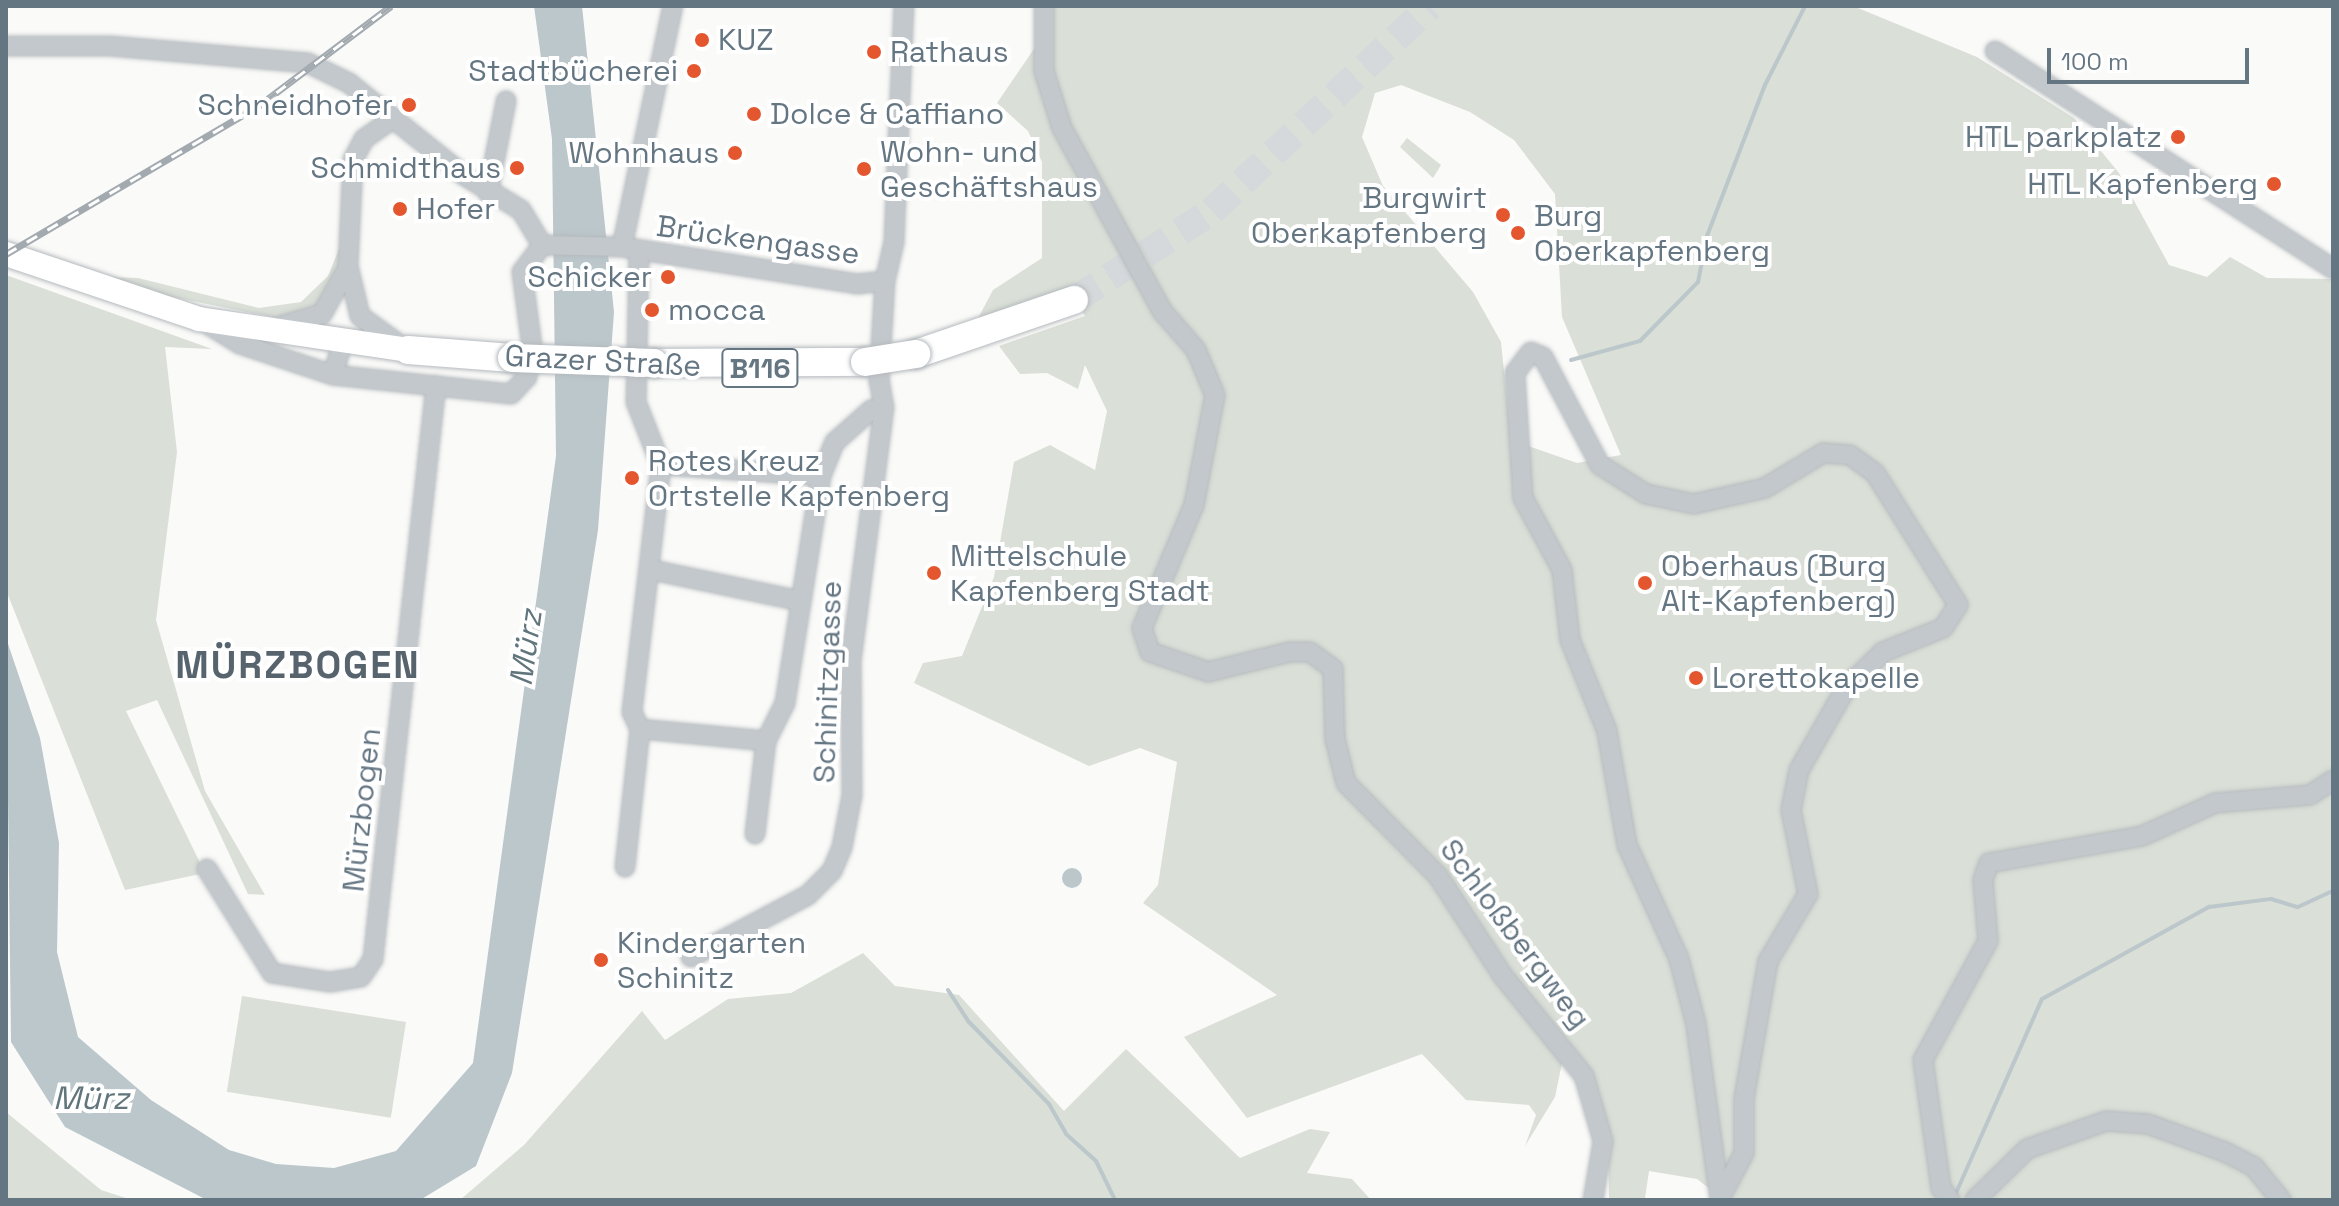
<!DOCTYPE html>
<html>
<head>
<meta charset="utf-8">
<style>
	body { margin:0 }
	#map { position:relative; width:2339px; height:1206px; overflow:hidden; background:#fafaf8; font-family:"Space Grotesk",sans-serif }
	div>[style] { position:absolute }
	[style*='--x'] { left:calc(var(--x)*1px); top:calc(var(--y)*1px); width:calc(var(--w)*1px); rotate:calc(var(--a)*1deg) }
	.green>* { inset:0; background:#dadfd7; transform-origin:0 0 }
	.water>* { inset:0; background:#bbc7cb }
	.round { border-radius:50% }
	.stream>* { height:4px; margin:-2px; padding:0 2px; transform-origin:2px; border-radius:2px; background:#bbc7cb }
	.highway-tunnel>* { height:28px; margin-top:-14px; transform-origin:0; background:repeating-linear-gradient(90deg,#d5d9db 0 28px,transparent 0 42px) }
	.roads { filter:drop-shadow(0 0 2px #b5babe) drop-shadow(0 0 2px #b5babe) }
	.minor>* { height:18px; margin:-9px; padding:0 9px; transform-origin:9px; border-radius:9px; background:#c3c8cc }
	.major>* { height:24px; margin:-12px; padding:0 12px; transform-origin:12px; border-radius:12px; background:#fff }
	.highway>* { height:28px; margin:-14px; padding:0 14px; transform-origin:14px; border-radius:14px; background:#fff }
	.rail>* { height:7px; margin-top:-3.5px; transform-origin:0; background:repeating-linear-gradient(90deg,#fff 0 12px,#a2aab0 0 24px); box-sizing:border-box; border-block:2px solid #a2aab0 }
	.bridges { filter:drop-shadow(0 0 2px #b4b9bd) drop-shadow(0 0 2px #b4b9bd) }
	.highway-bridge>* { height:28px; margin:-14px; padding:0 14px; transform-origin:14px; border-radius:14px; background:#fff }
	.dots>* { width:22px; height:22px; translate:-50% -50%; box-sizing:border-box; border:4px solid #fff; border-radius:50% }
	span { translate:-50% -50%; white-space:nowrap; text-align:center; line-height:1.15; -webkit-text-stroke:8px #fff; paint-order:stroke }
	.shield-label span { padding:2px 6px; background:#fff; border:2px solid; border-radius:6px; -webkit-text-stroke-width:0 }
	.shield-label { font-size:28px; color:#657683; font-weight:700 }
	.poi-label { font-size:30px; color:#657683 }
	.left { translate:0 -50%; text-align:left }
	.right { translate:-100% -50%; text-align:right }
	.street-label { font-size:30px; color:#657683 }
	.water-label { font-size:32px; color:#60757c; font-style:italic }
	.district-label { font-size:38px; color:#57646e; font-weight:700; letter-spacing:2px }
	.frame { position:absolute; inset:0; border:8px solid #657683; pointer-events:none }
	.scale { position:absolute; left:2047px; top:48px; width:202px; height:36px; box-sizing:border-box; border:4px solid #657683; border-top:0; padding-left:10px; font-size:24px; line-height:28px; white-space:nowrap; color:#657683; -webkit-text-stroke:6px #fff; paint-order:stroke }
</style>
</head>
<body>
<div id="map">
	<div class="green">
		<div style="clip-path:polygon(evenodd,1046px 6px,1853px 6px,1977px 57px,2074px 118px,2119px 173px,2169px 265px,2207px 277px,2230px 257px,2267px 278px,2333px 279px,2333px 1200px,1724px 1200px,1697px 1179px,1649px 1171px,1645px 1198px,1609px 1200px,1608px 1142px,1581px 1063px,1562px 1063px,1555px 1097px,1525px 1146px,1536px 1115px,1529px 1105px,1466px 1100px,1422px 1054px,1247px 1118px,1184px 1037px,1277px 995px,1143px 903px,1158px 885px,1177px 762px,1140px 748px,1089px 766px,914px 683px,923px 663px,962px 656px,994px 577px,1014px 462px,1050px 445px,1095px 470px,1107px 411px,1085px 365px,1078px 389px,1047px 373px,1020px 374px,999px 346px,1085px 316px,1067px 290px,975px 324px,993px 290px,1042px 258px,1042px 162px,1028px 131px,997px 103px,1036px 46px,1046px 6px,1401px 85px,1470px 112px,1514px 140px,1555px 194px,1562px 317px,1621px 455px,1577px 463px,1511px 440px,1501px 342px,1473px 292px,1383px 186px,1362px 137px,1375px 93px,1401px 85px)"></div>
		<div style="clip-path:polygon(1407px 138px,1441px 165px,1433px 178px,1400px 147px)"></div>
		<div style="clip-path:polygon(341px 244px,339px 276px,323px 304px,278px 318px,122px 287px,28px 249px,107px 277px,138px 278px,259px 308px,301px 302px,328px 276px)"></div>
		<div style="clip-path:polygon(6px 275px,212px 349px,165px 347px,177px 452px,156px 620px,205px 791px,265px 895px,248px 894px,157px 700px,126px 711px,205px 873px,125px 890px,6px 590px)"></div>
		<div style="clip-path:polygon(863px 953px,895px 986px,959px 995px,1064px 1111px,1126px 1049px,1240px 1158px,1310px 1129px,1330px 1132px,1307px 1173px,1352px 1179px,1371px 1200px,460px 1200px,524px 1145px,642px 1011px,665px 1040px,728px 999px,791px 993px)"></div>
		<div style="left:242px;top:996px;width:166px;height:97px;rotate:9deg"></div>
		<div style="clip-path:polygon(6px 1112px,101px 1190px,132px 1200px,6px 1200px)"></div>
	</div>
	<div class="water">
		<div style="clip-path:polygon(534px 6px,582px 6px,614px 312px,598px 530px,512px 1073px,476px 1166px,420px 1200px,207px 1200px,65px 1127px,11px 1042px,6px 638px,40px 738px,59px 843px,57px 952px,78px 1037px,151px 1100px,229px 1150px,276px 1164px,334px 1168px,396px 1151px,473px 1063px,556px 456px,552px 139px)"></div>
		<div class="round" style="left:1062px;top:868px;width:20px;height:20px"></div>
	</div>
	<div class="stream">
		<div style="--x:1571;--y:360;--w:72;--a:-15.4"></div>
		<div style="--x:1640;--y:341;--w:83;--a:-45.5"></div>
		<div style="--x:1698;--y:282;--w:47;--a:-78.9"></div>
		<div style="--x:1707;--y:236;--w:162;--a:-69"></div>
		<div style="--x:1765;--y:85;--w:89;--a:-63.1"></div>
		<div style="--x:948;--y:990;--w:38;--a:57"></div>
		<div style="--x:969;--y:1022;--w:115;--a:45.7"></div>
		<div style="--x:1049;--y:1104;--w:34;--a:60"></div>
		<div style="--x:1066;--y:1134;--w:40;--a:42"></div>
		<div style="--x:1096;--y:1161;--w:43;--a:64"></div>
		<div style="--x:1956;--y:1193;--w:212;--a:-66.1"></div>
		<div style="--x:2042;--y:999;--w:191;--a:-28.9"></div>
		<div style="--x:2209;--y:907;--w:63;--a:-7.4"></div>
		<div style="--x:2271;--y:899;--w:28;--a:17"></div>
		<div style="--x:2298;--y:907;--w:38;--a:-25"></div>
	</div>
	<div class="highway-tunnel">
		<div style="--x:1074;--y:300;--w:164;--a:-32.8"></div>
		<div style="--x:1212;--y:211;--w:299;--a:-43.2"></div>
	</div>
	<div class="roads">
		<div class="minor">
			<div style="--x:1044;--y:6;--w:65;--a:90"></div>
			<div style="--x:1044;--y:71;--w:60;--a:72.5"></div>
			<div style="--x:1062;--y:128;--w:209;--a:61.3"></div>
			<div style="--x:1162;--y:311;--w:52;--a:48.9"></div>
			<div style="--x:1196;--y:350;--w:49;--a:67.1"></div>
			<div style="--x:1215;--y:395;--w:112;--a:100.8"></div>
			<div style="--x:1194;--y:505;--w:134;--a:112.9"></div>
			<div style="--x:1142;--y:628;--w:25;--a:72"></div>
			<div style="--x:1150;--y:652;--w:61;--a:19"></div>
			<div style="--x:1208;--y:672;--w:84;--a:-13.7"></div>
			<div style="--x:1290;--y:652;--w:20;--a:0"></div>
			<div style="--x:1310;--y:652;--w:29;--a:36"></div>
			<div style="--x:1333;--y:669;--w:70;--a:88.4"></div>
			<div style="--x:1335;--y:739;--w:45;--a:76"></div>
			<div style="--x:1346;--y:783;--w:131;--a:45.3"></div>
			<div style="--x:1438;--y:876;--w:119;--a:57"></div>
			<div style="--x:1503;--y:976;--w:129;--a:51"></div>
			<div style="--x:1584;--y:1076;--w:68;--a:73.7"></div>
			<div style="--x:1603;--y:1141;--w:60;--a:99.6"></div>
			<div style="--x:6;--y:46;--w:104;--a:0"></div>
			<div style="--x:110;--y:46;--w:199;--a:4.9"></div>
			<div style="--x:308;--y:63;--w:46;--a:26"></div>
			<div style="--x:349;--y:83;--w:145;--a:38.8"></div>
			<div style="--x:462;--y:174;--w:69;--a:31.4"></div>
			<div style="--x:521;--y:210;--w:41;--a:59"></div>
			<div style="--x:1995;--y:51;--w:402;--a:32.8"></div>
			<div style="--x:394;--y:118;--w:37;--a:145"></div>
			<div style="--x:364;--y:139;--w:24;--a:118"></div>
			<div style="--x:353;--y:160;--w:106;--a:92.7"></div>
			<div style="--x:348;--y:266;--w:51;--a:76.5"></div>
			<div style="--x:360;--y:316;--w:49;--a:35.9"></div>
			<div style="--x:488;--y:193;--w:94;--a:-78.9"></div>
			<div style="--x:542;--y:245;--w:80;--a:1.4"></div>
			<div style="--x:622;--y:247;--w:238;--a:8.9"></div>
			<div style="--x:857;--y:284;--w:28;--a:-6"></div>
			<div style="--x:622;--y:247;--w:246;--a:-78.1"></div>
			<div style="--x:639;--y:251;--w:151;--a:91.1"></div>
			<div style="--x:636;--y:402;--w:68;--a:68.4"></div>
			<div style="--x:885;--y:281;--w:40;--a:-77"></div>
			<div style="--x:894;--y:242;--w:236;--a:-87.6"></div>
			<div style="--x:201;--y:320;--w:46;--a:31.6"></div>
			<div style="--x:240;--y:344;--w:98;--a:18.4"></div>
			<div style="--x:333;--y:375;--w:179;--a:6.1"></div>
			<div style="--x:511;--y:394;--w:23;--a:-47"></div>
			<div style="--x:527;--y:377;--w:30;--a:-81"></div>
			<div style="--x:532;--y:347;--w:76;--a:-97.6"></div>
			<div style="--x:522;--y:272;--w:34;--a:-53"></div>
			<div style="--x:278;--y:327;--w:46;--a:-16.5"></div>
			<div style="--x:322;--y:314;--w:47;--a:-60.7"></div>
			<div style="--x:333;--y:375;--w:35;--a:-74"></div>
			<div style="--x:661;--y:465;--w:249;--a:96.7"></div>
			<div style="--x:632;--y:712;--w:19;--a:65"></div>
			<div style="--x:640;--y:729;--w:127;--a:5.4"></div>
			<div style="--x:661;--y:465;--w:160;--a:3.9"></div>
			<div style="--x:821;--y:476;--w:37;--a:-68"></div>
			<div style="--x:835;--y:442;--w:48;--a:-41.6"></div>
			<div style="--x:871;--y:410;--w:13;--a:-9"></div>
			<div style="--x:652;--y:570;--w:152;--a:11.8"></div>
			<div style="--x:755;--y:834;--w:94;--a:-83.3"></div>
			<div style="--x:766;--y:741;--w:42;--a:-63.4"></div>
			<div style="--x:785;--y:703;--w:230;--a:-81"></div>
			<div style="--x:625;--y:867;--w:139;--a:-83.8"></div>
			<div style="--x:207;--y:869;--w:123;--a:58"></div>
			<div style="--x:272;--y:973;--w:59;--a:8.8"></div>
			<div style="--x:330;--y:982;--w:31;--a:-9"></div>
			<div style="--x:361;--y:977;--w:22;--a:-56"></div>
			<div style="--x:373;--y:959;--w:577;--a:-83.74"></div>
			<div style="--x:691;--y:957;--w:132;--a:-27.9"></div>
			<div style="--x:808;--y:895;--w:34;--a:-45"></div>
			<div style="--x:832;--y:871;--w:26;--a:-67"></div>
			<div style="--x:842;--y:847;--w:53;--a:-79.1"></div>
			<div style="--x:852;--y:795;--w:134;--a:-90.4"></div>
			<div style="--x:851;--y:661;--w:255;--a:-82.6"></div>
			<div style="--x:884;--y:408;--w:27;--a:-100"></div>
			<div style="--x:879;--y:381;--w:100;--a:-86.6"></div>
			<div style="--x:1720;--y:1200;--w:178;--a:-97.8"></div>
			<div style="--x:1696;--y:1024;--w:67;--a:-104.7"></div>
			<div style="--x:1679;--y:959;--w:125;--a:-114.5"></div>
			<div style="--x:1627;--y:845;--w:116;--a:-100"></div>
			<div style="--x:1607;--y:731;--w:98;--a:-112.1"></div>
			<div style="--x:1570;--y:640;--w:70;--a:-96.5"></div>
			<div style="--x:1562;--y:570;--w:82;--a:-118.4"></div>
			<div style="--x:1523;--y:498;--w:125;--a:-93.7"></div>
			<div style="--x:1515;--y:373;--w:26;--a:-53"></div>
			<div style="--x:1531;--y:352;--w:13;--a:23"></div>
			<div style="--x:1543;--y:357;--w:122;--a:62.2"></div>
			<div style="--x:1600;--y:465;--w:54;--a:32.2"></div>
			<div style="--x:1646;--y:494;--w:49;--a:11.8"></div>
			<div style="--x:1694;--y:504;--w:73;--a:-12.7"></div>
			<div style="--x:1765;--y:488;--w:68;--a:-31.1"></div>
			<div style="--x:1823;--y:453;--w:27;--a:4"></div>
			<div style="--x:1850;--y:455;--w:31;--a:36"></div>
			<div style="--x:1875;--y:473;--w:156;--a:57.8"></div>
			<div style="--x:1958;--y:605;--w:27;--a:123"></div>
			<div style="--x:1943;--y:628;--w:65;--a:158.2"></div>
			<div style="--x:1883;--y:652;--w:52;--a:135.8"></div>
			<div style="--x:1846;--y:688;--w:95;--a:119.8"></div>
			<div style="--x:1799;--y:770;--w:41;--a:101.3"></div>
			<div style="--x:1791;--y:810;--w:86;--a:78.6"></div>
			<div style="--x:1808;--y:894;--w:78;--a:120.8"></div>
			<div style="--x:1768;--y:961;--w:139;--a:99.9"></div>
			<div style="--x:1744;--y:1098;--w:55;--a:90"></div>
			<div style="--x:1744;--y:1153;--w:51;--a:118.1"></div>
			<div style="--x:1950;--y:1200;--w:15;--a:-127"></div>
			<div style="--x:1941;--y:1188;--w:129;--a:-98"></div>
			<div style="--x:1923;--y:1060;--w:136;--a:-61.4"></div>
			<div style="--x:1988;--y:941;--w:61;--a:-94.7"></div>
			<div style="--x:1983;--y:880;--w:18;--a:-71"></div>
			<div style="--x:1989;--y:863;--w:155;--a:-10"></div>
			<div style="--x:2142;--y:836;--w:80;--a:-24.3"></div>
			<div style="--x:2215;--y:803;--w:95;--a:-4.8"></div>
			<div style="--x:2310;--y:795;--w:27;--a:-33"></div>
			<div style="--x:1975;--y:1200;--w:73;--a:-44.4"></div>
			<div style="--x:2027;--y:1149;--w:84;--a:-19.5"></div>
			<div style="--x:2106;--y:1121;--w:42;--a:4.1"></div>
			<div style="--x:2148;--y:1124;--w:82;--a:20"></div>
			<div style="--x:2225;--y:1152;--w:33;--a:27"></div>
			<div style="--x:2254;--y:1167;--w:43;--a:50.7"></div>
		</div>
		<div class="major">
			<div style="--x:6;--y:254;--w:204;--a:18.6"></div>
			<div style="--x:199;--y:319;--w:211;--a:8.4"></div>
		</div>
		<div class="highway">
			<div style="--x:408;--y:350;--w:104;--a:4.4"></div>
			<div style="--x:916;--y:354;--w:167;--a:-18.9"></div>
			<div style="--x:654;--y:363;--w:211;--a:-0.3"></div>
		</div>
	</div>
	<div class="rail">
		<div style="--x:6;--y:254;--w:291;--a:-30.4"></div>
		<div style="--x:257;--y:107;--w:168;--a:-37"></div>
	</div>
	<div class="bridges">
		<div class="highway-bridge">
			<div style="--x:512;--y:358;--w:142;--a:2"></div>
			<div style="--x:865;--y:362;--w:52;--a:-8.9"></div>
		</div>
	</div>
	<div class="dots">
		<div style="left:702px;top:40px;background:#e4572e"></div>
		<div style="left:874px;top:52px;background:#e4572e"></div>
		<div style="left:694px;top:71px;background:#e4572e"></div>
		<div style="left:409px;top:105px;background:#e4572e"></div>
		<div style="left:754px;top:114px;background:#e4572e"></div>
		<div style="left:2178px;top:137px;background:#e4572e"></div>
		<div style="left:735px;top:153px;background:#e4572e"></div>
		<div style="left:517px;top:168px;background:#e4572e"></div>
		<div style="left:864px;top:169px;background:#e4572e"></div>
		<div style="left:2274px;top:184px;background:#e4572e"></div>
		<div style="left:400px;top:209px;background:#e4572e"></div>
		<div style="left:1503px;top:215px;background:#e4572e"></div>
		<div style="left:1518px;top:233px;background:#e4572e"></div>
		<div style="left:668px;top:277px;background:#e4572e"></div>
		<div style="left:652px;top:310px;background:#e4572e"></div>
		<div style="left:632px;top:478px;background:#e4572e"></div>
		<div style="left:934px;top:573px;background:#e4572e"></div>
		<div style="left:1645px;top:583px;background:#e4572e"></div>
		<div style="left:1696px;top:678px;background:#e4572e"></div>
		<div style="left:601px;top:960px;background:#e4572e"></div>
	</div>
	<div class="shield-label">
		<span style="left:760px;top:368px">B116</span>
	</div>
	<div class="poi-label">
		<span class="left" style="left:718px;top:40px">KUZ</span>
		<span class="left" style="left:890px;top:52px">Rathaus</span>
		<span class="right" style="left:678px;top:71px">Stadtbücherei</span>
		<span class="right" style="left:393px;top:105px">Schneidhofer</span>
		<span class="left" style="left:770px;top:114px">Dolce &amp; Caffiano</span>
		<span class="right" style="left:2162px;top:137px">HTL parkplatz</span>
		<span class="left" style="left:880px;top:169px">Wohn- und<br>Geschäftshaus</span>
		<span class="right" style="left:719px;top:153px">Wohnhaus</span>
		<span class="right" style="left:501px;top:168px">Schmidthaus</span>
		<span class="right" style="left:2258px;top:184px">HTL Kapfenberg</span>
		<span class="right" style="left:1487px;top:215px">Burgwirt<br>Oberkapfenberg</span>
		<span class="left" style="left:416px;top:209px">Hofer</span>
		<span class="left" style="left:1534px;top:233px">Burg<br>Oberkapfenberg</span>
		<span class="right" style="left:652px;top:277px">Schicker</span>
		<span class="left" style="left:668px;top:310px">mocca</span>
		<span class="left" style="left:648px;top:478px">Rotes Kreuz<br>Ortstelle Kapfenberg</span>
		<span class="left" style="left:950px;top:573px">Mittelschule<br>Kapfenberg Stadt</span>
		<span class="left" style="left:1661px;top:583px">Oberhaus (Burg<br>Alt-Kapfenberg)</span>
		<span class="left" style="left:1712px;top:678px">Lorettokapelle</span>
		<span class="left" style="left:617px;top:960px">Kindergarten<br>Schinitz</span>
	</div>
	<div class="street-label">
		<span style="left:758px;top:240px;rotate:8deg">Brückengasse</span>
		<span style="left:603px;top:361px;rotate:3deg">Grazer Straße</span>
		<span style="left:828px;top:682px;rotate:-88deg">Schinitzgasse</span>
		<span style="left:362px;top:810px;rotate:-84deg">Mürzbogen</span>
		<span style="left:1515px;top:934px;rotate:53deg">Schloßbergweg</span>
	</div>
	<div class="water-label">
		<span style="left:526px;top:648px;rotate:-82deg">Mürz</span>
		<span style="left:91px;top:1098px">Mürz</span>
	</div>
	<div class="district-label">
		<span style="left:298px;top:666px">MÜRZBOGEN</span>
	</div>
	<div class="frame"></div>
	<div class="scale">100 m</div>
</div>
</body>
</html>
